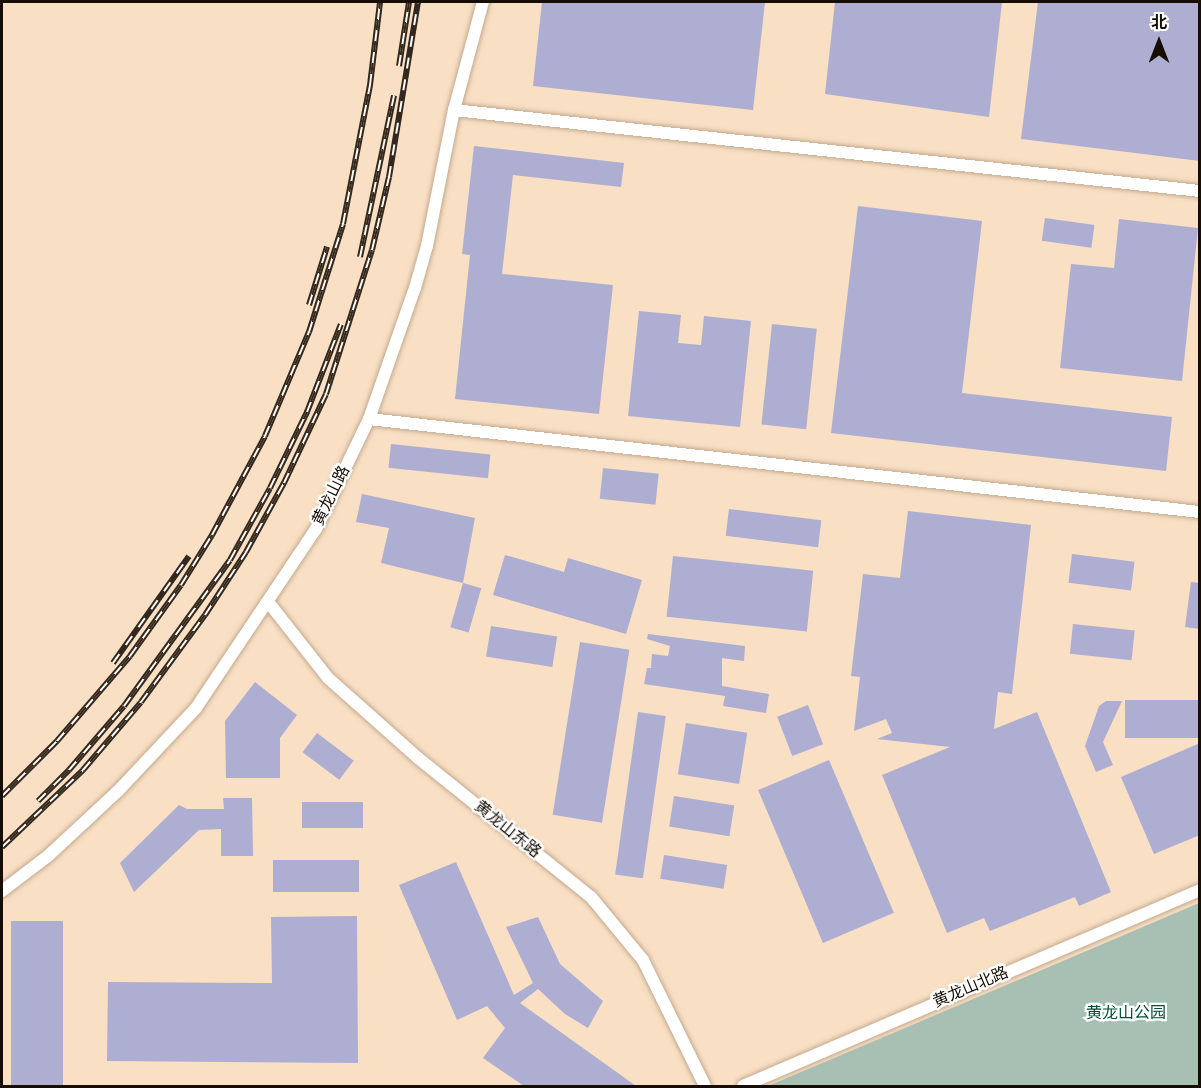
<!DOCTYPE html>
<html>
<head>
<meta charset="utf-8">
<style>
	body { margin:0 }
	#map { position:relative; width:1201px; height:1088px; overflow:hidden; background:#f9dfc3; font-family:Overpass,"Noto Sans SC",sans-serif }
	div>[style] { position:absolute }
	[style*='--x'] { left:calc(var(--x)*1px); top:calc(var(--y)*1px); width:calc(var(--w)*1px); rotate:calc(var(--a)*1deg) }
	.green>* { inset:0; background:#a7c0b3 }
	.building>* { inset:0; background:#adaed2; transform-origin:0 0 }
	.roads { filter:drop-shadow(0 0 2px #c2a98f) drop-shadow(0 0 2px #c2a98f) }
	.minor>* { height:12px; margin:-6px; padding:0 6px; transform-origin:6px; border-radius:6px; background:#fff }
	.rail>* { height:6px; margin-top:-3px; transform-origin:0; background:repeating-linear-gradient(90deg,#fff 0 11px,#33281d 0 22px); box-sizing:border-box; border-block:2px solid #33281d }
	span { translate:-50% -50%; white-space:nowrap; text-align:center; line-height:1.15; -webkit-text-stroke:4.5px #fff; paint-order:stroke }
	.street-label { font-size:16px; color:#160e05 }
	.park-label { font-size:16px; color:#004e35 }
	.frame { position:absolute; inset:0; border:3px solid #160e05; pointer-events:none }
	.north { position:absolute; left:1129px; top:12px; width:60px; height:60px; -webkit-text-stroke:4px #fff; paint-order:stroke; rotate:0deg; font-size:16px; font-weight:700; line-height:24px; text-align:center; color:#160e05 }
	.north::after { content:''; display:block; margin:auto; width:21px; height:27px; background:#160e05; clip-path:polygon(50% 0,100% 100%,50% 72%,0 100%) }
</style>
</head>
<body>
<div id="map">
	<div class="green">
		<div style="clip-path:polygon(1199px 903px,1199px 1086px,768px 1086px,1037px 972px)"></div>
	</div>
	<div class="building">
		<div style="clip-path:polygon(542px 2px,765px 2px,753px 110px,533px 86px)"></div>
		<div style="clip-path:polygon(835px 2px,1002px 2px,989px 117px,825px 94px)"></div>
		<div style="clip-path:polygon(1038px 2px,1200px 2px,1200px 161px,1021px 139px)"></div>
		<div style="clip-path:polygon(474px 146px,624px 163px,621px 187px,513px 175px,502px 274px,613px 285px,599px 414px,455px 399px,470px 255px,462px 254px)"></div>
		<div style="clip-path:polygon(858px 206px,982px 221px,962px 393px,1172px 417px,1166px 471px,831px 433px)"></div>
		<div style="left:1045px;top:218px;width:50px;height:23px;rotate:8deg"></div>
		<div style="clip-path:polygon(1119px 219px,1198px 228px,1182px 381px,1060px 368px,1071px 264px,1114px 268px)"></div>
		<div style="clip-path:polygon(639px 311px,681px 315px,678px 343px,701px 345px,704px 316px,751px 321px,740px 427px,628px 416px)"></div>
		<div style="left:772px;top:324px;width:45px;height:101px;rotate:6deg"></div>
		<div style="left:391px;top:444px;width:100px;height:24px;rotate:6deg"></div>
		<div style="left:603px;top:468px;width:56px;height:31px;rotate:6deg"></div>
		<div style="clip-path:polygon(362px 494px,475px 518px,463px 583px,381px 563px,389px 528px,356px 522px)"></div>
		<div style="left:729px;top:509px;width:93px;height:27px;rotate:7deg"></div>
		<div style="clip-path:polygon(908px 511px,1031px 525px,1012px 694px,998px 692px,994px 729px,1037px 712px,1111px 892px,1079px 906px,1075px 897px,990px 931px,984px 918px,947px 933px,882px 775px,950px 747px,877px 739px,892px 733px,886px 719px,854px 731px,860px 677px,851px 676px,863px 574px,900px 578px)"></div>
		<div style="left:1072px;top:554px;width:63px;height:29px;rotate:7deg"></div>
		<div style="clip-path:polygon(505px 555px,564px 572px,568px 558px,642px 580px,626px 634px,493px 595px)"></div>
		<div style="left:673px;top:556px;width:141px;height:61px;rotate:6deg"></div>
		<div style="clip-path:polygon(1191px 582px,1200px 583px,1200px 629px,1185px 627px)"></div>
		<div style="left:463px;top:583px;width:19px;height:46px;rotate:16deg"></div>
		<div style="left:1073px;top:624px;width:62px;height:30px;rotate:6deg"></div>
		<div style="left:491px;top:626px;width:67px;height:31px;rotate:9deg"></div>
		<div style="clip-path:polygon(648px 634px,745px 646px,744px 661px,722px 658px,722px 686px,769px 694px,766px 713px,723px 706px,725px 696px,644px 684px,647px 668px,651px 668px,652px 654px,668px 656px,670px 646px,647px 639px)"></div>
		<div style="left:580px;top:642px;width:50px;height:175px;rotate:9deg"></div>
		<div style="clip-path:polygon(255px 682px,297px 715px,280px 738px,280px 778px,226px 778px,225px 721px)"></div>
		<div style="left:1200px;top:700px;width:38px;height:75px;rotate:90deg"></div>
		<div style="clip-path:polygon(1106px 701px,1122px 701px,1103px 742px,1113px 765px,1096px 772px,1085px 746px,1099px 706px)"></div>
		<div style="left:808px;top:705px;width:42px;height:33px;rotate:69deg"></div>
		<div style="left:638px;top:712px;width:28px;height:164px;rotate:8deg"></div>
		<div style="left:686px;top:723px;width:62px;height:52px;rotate:9deg"></div>
		<div style="left:317px;top:733px;width:46px;height:24px;rotate:37deg"></div>
		<div style="clip-path:polygon(1200px 743px,1200px 835px,1154px 854px,1121px 777px)"></div>
		<div style="left:829px;top:760px;width:166px;height:77px;rotate:67deg"></div>
		<div style="left:674px;top:796px;width:61px;height:31px;rotate:9deg"></div>
		<div style="clip-path:polygon(223px 798px,252px 798px,253px 856px,221px 856px,221px 829px,199px 830px,134px 892px,120px 863px,179px 805px,187px 809px,224px 809px)"></div>
		<div style="left:302px;top:802px;width:61px;height:26px"></div>
		<div style="left:664px;top:855px;width:64px;height:24px;rotate:9deg"></div>
		<div style="left:273px;top:860px;width:86px;height:32px"></div>
		<div style="clip-path:polygon(456px 862px,514px 995px,533px 983px,506px 927px,538px 917px,560px 964px,603px 1001px,588px 1028px,565px 1014px,538px 989px,520px 1003px,636px 1086px,524px 1086px,483px 1058px,505px 1028px,487px 1006px,457px 1020px,399px 885px)"></div>
		<div style="clip-path:polygon(357px 916px,358px 1063px,107px 1061px,108px 982px,272px 983px,271px 917px)"></div>
		<div style="left:63px;top:921px;width:165px;height:52px;rotate:90deg"></div>
	</div>
	<div class="roads">
		<div class="minor">
			<div style="--x:454;--y:110;--w:750;--a:6.2"></div>
			<div style="--x:369;--y:419;--w:836;--a:6.39"></div>
			<div style="--x:269;--y:603;--w:95;--a:51.8"></div>
			<div style="--x:328;--y:678;--w:120;--a:41.6"></div>
			<div style="--x:418;--y:758;--w:222;--a:38.8"></div>
			<div style="--x:591;--y:897;--w:82;--a:50.5"></div>
			<div style="--x:643;--y:960;--w:140;--a:63.8"></div>
			<div style="--x:2;--y:891;--w:58;--a:-37.3"></div>
			<div style="--x:48;--y:856;--w:96;--a:-42.9"></div>
			<div style="--x:118;--y:791;--w:114;--a:-46.8"></div>
			<div style="--x:196;--y:708;--w:216;--a:-56.2"></div>
			<div style="--x:316;--y:529;--w:122;--a:-64.3"></div>
			<div style="--x:369;--y:419;--w:139;--a:-70.7"></div>
			<div style="--x:415;--y:288;--w:44;--a:-74.1"></div>
			<div style="--x:427;--y:246;--w:139;--a:-78.8"></div>
			<div style="--x:454;--y:110;--w:112;--a:-75"></div>
			<div style="--x:743;--y:1086;--w:497;--a:-23.2"></div>
		</div>
	</div>
	<div class="rail">
		<div style="--x:399;--y:66;--w:65;--a:-81.1"></div>
		<div style="--x:360;--y:257;--w:165;--a:-78.1"></div>
		<div style="--x:309;--y:305;--w:61;--a:-72.8"></div>
		<div style="--x:113;--y:663;--w:131;--a:-54.6"></div>
		<div style="--x:2;--y:796;--w:78;--a:-45"></div>
		<div style="--x:57;--y:741;--w:112;--a:-49.3"></div>
		<div style="--x:130;--y:656;--w:87;--a:-54.3"></div>
		<div style="--x:181;--y:585;--w:59;--a:-58.2"></div>
		<div style="--x:212;--y:535;--w:112;--a:-61.8"></div>
		<div style="--x:265;--y:436;--w:113;--a:-67.1"></div>
		<div style="--x:309;--y:332;--w:113;--a:-72.5"></div>
		<div style="--x:343;--y:224;--w:142;--a:-79"></div>
		<div style="--x:370;--y:85;--w:84;--a:-83.1"></div>
		<div style="--x:38;--y:801;--w:44;--a:-45"></div>
		<div style="--x:69;--y:770;--w:84;--a:-49.3"></div>
		<div style="--x:124;--y:706;--w:180;--a:-54"></div>
		<div style="--x:230;--y:560;--w:82;--a:-60.9"></div>
		<div style="--x:270;--y:488;--w:85;--a:-64"></div>
		<div style="--x:307;--y:412;--w:94;--a:-68.9"></div>
		<div style="--x:2;--y:847;--w:112;--a:-43.5"></div>
		<div style="--x:83;--y:770;--w:89;--a:-49.5"></div>
		<div style="--x:141;--y:702;--w:108;--a:-53.7"></div>
		<div style="--x:205;--y:615;--w:75;--a:-56.9"></div>
		<div style="--x:246;--y:552;--w:79;--a:-61.2"></div>
		<div style="--x:284;--y:483;--w:98;--a:-64.7"></div>
		<div style="--x:326;--y:394;--w:151;--a:-72.3"></div>
		<div style="--x:372;--y:250;--w:75;--a:-76.9"></div>
		<div style="--x:389;--y:177;--w:177;--a:-80.6"></div>
	</div>
	<div class="street-label">
		<span style="left:332px;top:496px;rotate:-64deg">黄龙山路</span>
		<span style="left:507px;top:830px;rotate:39deg">黄龙山东路</span>
		<span style="left:971px;top:988px;rotate:-23deg">黄龙山北路</span>
	</div>
	<div class="park-label">
		<span style="left:1126px;top:1014px">黄龙山公园</span>
	</div>
	<div class="frame"></div>
	<div class="north">北</div>
</div>
</body>
</html>
